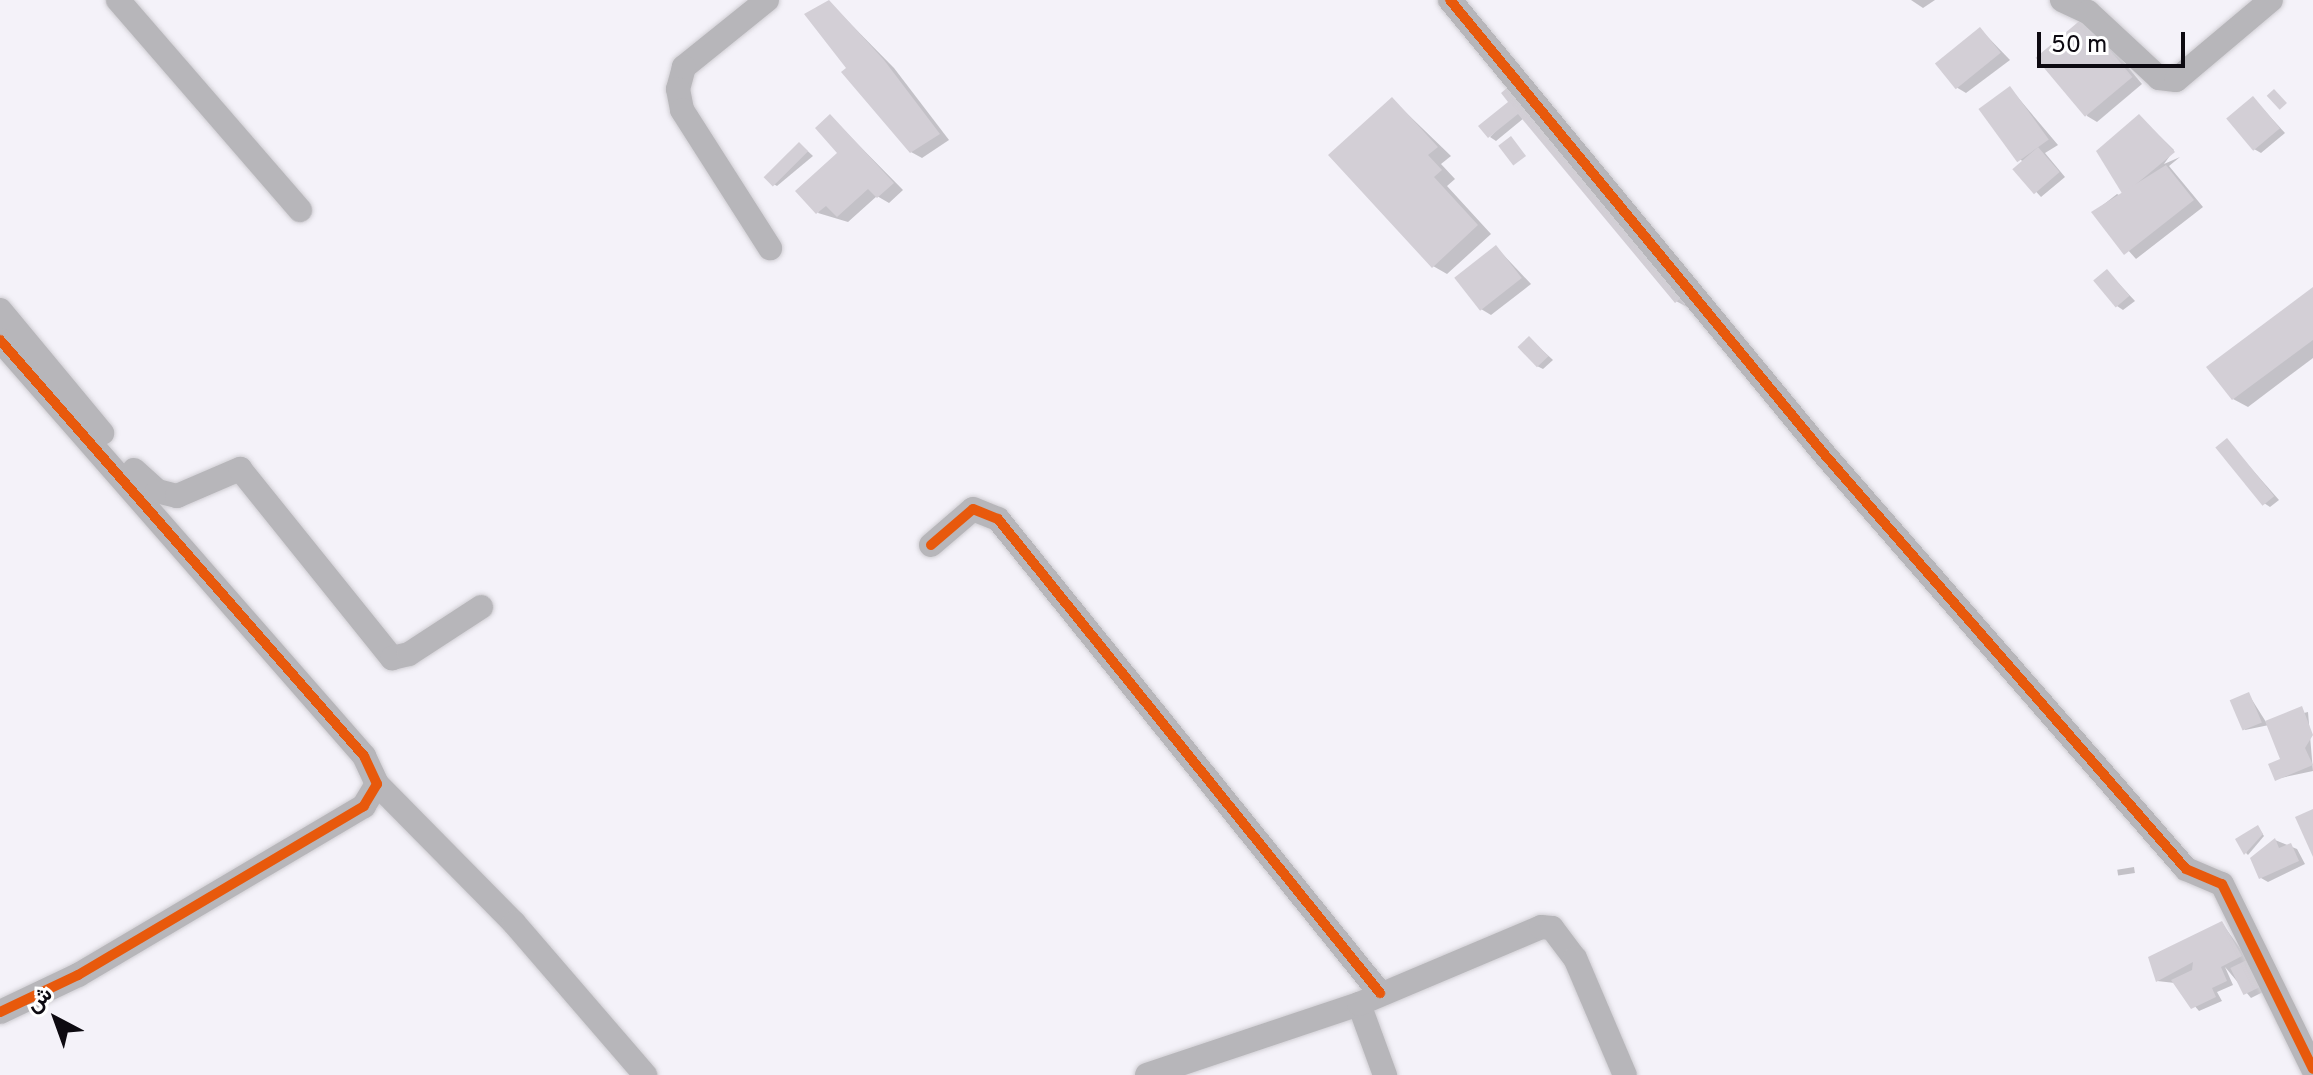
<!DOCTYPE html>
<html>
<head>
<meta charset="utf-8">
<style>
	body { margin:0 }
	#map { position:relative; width:2313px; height:1075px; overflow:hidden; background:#f4f2f9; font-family:Overpass,Vazirmatn,sans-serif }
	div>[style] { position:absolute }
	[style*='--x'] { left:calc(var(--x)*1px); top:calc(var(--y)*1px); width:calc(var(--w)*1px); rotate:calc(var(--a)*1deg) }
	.shadow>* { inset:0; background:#0003; transform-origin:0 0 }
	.building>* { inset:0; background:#d3cfd6; transform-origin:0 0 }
	.roads { filter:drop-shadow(0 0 2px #d0ced3) drop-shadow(0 0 2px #d0ced3) }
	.street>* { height:24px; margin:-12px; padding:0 12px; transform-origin:12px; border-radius:12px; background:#b7b6ba }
	.cycleway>* { height:10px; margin:-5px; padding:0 5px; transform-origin:5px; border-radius:5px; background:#e8590c }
	span { translate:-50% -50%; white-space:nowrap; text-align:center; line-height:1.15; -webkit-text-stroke:7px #fff; paint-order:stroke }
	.north { position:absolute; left:16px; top:979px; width:80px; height:80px; -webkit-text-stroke:6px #fff; paint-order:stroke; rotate:319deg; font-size:22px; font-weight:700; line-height:32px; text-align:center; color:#0d0a11 }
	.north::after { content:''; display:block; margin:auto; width:28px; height:36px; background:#0d0a11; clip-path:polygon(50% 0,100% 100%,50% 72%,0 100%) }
	.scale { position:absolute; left:2037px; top:32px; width:148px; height:36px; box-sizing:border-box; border:4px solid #0d0a11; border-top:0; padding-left:10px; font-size:24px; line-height:28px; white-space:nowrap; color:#0d0a11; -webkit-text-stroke:6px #fff; paint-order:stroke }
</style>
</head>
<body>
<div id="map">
	<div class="shadow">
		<div style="clip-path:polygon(1911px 0,1935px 0,1923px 8px)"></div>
		<div style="clip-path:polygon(828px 1px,894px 68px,949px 140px,922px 158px,911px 152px)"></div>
		<div style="clip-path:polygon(2094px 26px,2142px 84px,2097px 122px,2087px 116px)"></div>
		<div style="clip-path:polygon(1980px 29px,2010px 60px,1966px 93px,1956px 87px)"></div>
		<div style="clip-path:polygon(2010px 88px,2058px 145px,2045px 153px,2065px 177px,2041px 197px,2015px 169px,2024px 162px,2016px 157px)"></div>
		<div style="clip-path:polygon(2253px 98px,2285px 133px,2261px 153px,2254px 149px)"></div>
		<div style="clip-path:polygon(1392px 99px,1451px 156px,1441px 164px,1455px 179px,1447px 186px,1491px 234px,1447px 274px,1433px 266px)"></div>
		<div style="clip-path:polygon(1517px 109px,1696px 299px,1687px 307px,1676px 301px,1524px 118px,1496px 141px,1490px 137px)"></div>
		<div style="clip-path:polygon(2139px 116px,2174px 150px,2164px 164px,2180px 157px,2169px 166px,2203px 207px,2136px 259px,2094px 212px,2117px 194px,2130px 201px)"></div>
		<div style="clip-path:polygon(831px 117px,903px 190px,889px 203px,877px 196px,848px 222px,818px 213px,840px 153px)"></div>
		<div style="clip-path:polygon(800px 144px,813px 156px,777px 186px,770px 182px)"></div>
		<div style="clip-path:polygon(1496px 247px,1531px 284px,1491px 315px,1481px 309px)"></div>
		<div style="clip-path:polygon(2107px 271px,2135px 301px,2123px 310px,2117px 306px)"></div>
		<div style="clip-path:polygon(2313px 289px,2313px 358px,2248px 407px,2233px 399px)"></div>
		<div style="clip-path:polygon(1529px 338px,1553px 360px,1543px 369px,1537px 366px)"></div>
		<div style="clip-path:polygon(2227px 441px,2279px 500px,2270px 507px,2264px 503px)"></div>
		<div style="clip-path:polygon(2249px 695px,2266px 722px,2308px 712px,2313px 771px,2276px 779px,2283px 760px,2269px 725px,2245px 730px)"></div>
		<div style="clip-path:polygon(2258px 827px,2264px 836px,2248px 855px,2246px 853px)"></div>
		<div style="clip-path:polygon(2275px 840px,2297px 849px,2305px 864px,2268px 882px,2261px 878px)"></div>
		<div style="left:2134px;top:867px;width:6px;height:17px;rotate:81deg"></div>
		<div style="clip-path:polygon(2222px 923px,2269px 989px,2251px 998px,2225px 967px,2233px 985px,2217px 992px,2222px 1001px,2199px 1011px,2175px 983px,2157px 981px)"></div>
	</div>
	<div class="building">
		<div style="clip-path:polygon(829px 0,884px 60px,940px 134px,910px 153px,841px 72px,846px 68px,804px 14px)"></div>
		<div style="left:2083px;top:18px;width:77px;height:62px;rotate:50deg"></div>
		<div style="left:1980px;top:27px;width:33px;height:58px;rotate:51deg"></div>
		<div style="clip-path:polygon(1513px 83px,1687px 293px,1675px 303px,1518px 114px,1488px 138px,1478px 126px,1508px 102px,1501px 93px)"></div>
		<div style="left:2010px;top:86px;width:66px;height:39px;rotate:54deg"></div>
		<div style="left:2274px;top:89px;width:19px;height:10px;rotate:47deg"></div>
		<div style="left:2253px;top:96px;width:42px;height:35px;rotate:50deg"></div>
		<div style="clip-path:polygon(1392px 97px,1438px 147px,1428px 155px,1442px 170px,1434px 177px,1478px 225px,1432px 268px,1328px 155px)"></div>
		<div style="clip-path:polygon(830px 114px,894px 183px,877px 198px,868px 189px,837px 217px,826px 206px,816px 214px,795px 191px,837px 153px,815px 128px)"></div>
		<div style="clip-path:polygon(2139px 114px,2175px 152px,2123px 195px,2096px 151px)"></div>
		<div style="left:1511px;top:136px;width:25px;height:16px;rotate:53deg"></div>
		<div style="left:799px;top:142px;width:13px;height:50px;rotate:45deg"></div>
		<div style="left:2038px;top:147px;width:33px;height:34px;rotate:49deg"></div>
		<div style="clip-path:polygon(2166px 165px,2194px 200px,2124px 255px,2091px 212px)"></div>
		<div style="left:1496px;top:245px;width:42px;height:53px;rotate:52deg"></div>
		<div style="left:2107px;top:269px;width:35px;height:18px;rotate:50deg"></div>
		<div style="clip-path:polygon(2313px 287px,2313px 340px,2232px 400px,2206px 367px)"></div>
		<div style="left:1529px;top:336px;width:28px;height:16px;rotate:46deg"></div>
		<div style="left:2227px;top:438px;width:75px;height:15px;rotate:51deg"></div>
		<div style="left:2249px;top:692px;width:33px;height:21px;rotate:67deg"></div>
		<div style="clip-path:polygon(2302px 706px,2313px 735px,2305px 748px,2313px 765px,2275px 781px,2268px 764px,2280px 759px,2265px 721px)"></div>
		<div style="clip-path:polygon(2313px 809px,2313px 857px,2295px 817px)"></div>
		<div style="clip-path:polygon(2258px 825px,2263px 834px,2244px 855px,2235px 839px)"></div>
		<div style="clip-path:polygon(2275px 838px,2279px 848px,2291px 843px,2299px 861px,2259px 879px,2250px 858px)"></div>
		<div style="clip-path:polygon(2222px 921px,2242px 956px,2221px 967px,2227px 981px,2212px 988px,2216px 997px,2191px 1009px,2171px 980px,2192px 970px,2193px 962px,2156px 982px,2148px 957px)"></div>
		<div style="left:2251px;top:958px;width:30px;height:23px;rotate:64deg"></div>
	</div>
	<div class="roads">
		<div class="street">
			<div style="--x:118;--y:0;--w:278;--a:49.1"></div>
			<div style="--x:767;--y:0;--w:107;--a:141.1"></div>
			<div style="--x:684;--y:67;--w:23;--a:105"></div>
			<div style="--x:678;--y:89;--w:21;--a:79"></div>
			<div style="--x:682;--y:110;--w:164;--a:57.5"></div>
			<div style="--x:1450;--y:0;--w:590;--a:50.51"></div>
			<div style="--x:1825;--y:455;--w:549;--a:48.91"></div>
			<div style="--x:2186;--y:869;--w:39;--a:23"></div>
			<div style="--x:2222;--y:884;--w:206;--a:63.8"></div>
			<div style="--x:2062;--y:0;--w:29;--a:25"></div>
			<div style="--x:2088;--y:12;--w:97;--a:42.9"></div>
			<div style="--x:2159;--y:78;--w:17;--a:7"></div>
			<div style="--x:2176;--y:80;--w:124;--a:-40.1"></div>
			<div style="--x:0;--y:310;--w:160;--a:50.3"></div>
			<div style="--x:0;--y:340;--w:553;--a:48.81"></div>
			<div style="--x:364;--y:756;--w:31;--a:65"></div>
			<div style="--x:377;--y:784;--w:26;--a:121"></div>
			<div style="--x:364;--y:806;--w:332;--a:149.4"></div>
			<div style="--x:78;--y:975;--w:86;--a:154.6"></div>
			<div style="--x:134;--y:470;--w:31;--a:42"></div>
			<div style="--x:157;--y:491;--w:21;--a:14"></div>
			<div style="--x:177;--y:496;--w:69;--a:-23.2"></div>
			<div style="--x:240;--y:469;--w:243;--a:51.2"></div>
			<div style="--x:392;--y:658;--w:17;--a:-13"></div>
			<div style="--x:409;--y:654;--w:86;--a:-33.1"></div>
			<div style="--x:931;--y:545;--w:55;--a:-40.6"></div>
			<div style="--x:973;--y:509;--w:27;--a:22"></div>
			<div style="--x:998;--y:519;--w:609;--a:51.13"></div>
			<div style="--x:377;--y:784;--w:195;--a:45.4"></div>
			<div style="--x:514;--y:923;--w:201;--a:49.2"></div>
			<div style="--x:1359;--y:1004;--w:76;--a:69.9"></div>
			<div style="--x:1147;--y:1075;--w:224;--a:-18.5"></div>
			<div style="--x:1359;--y:1004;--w:198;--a:-22.9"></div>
			<div style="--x:1541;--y:927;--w:11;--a:5"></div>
			<div style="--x:1552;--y:928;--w:38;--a:53"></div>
			<div style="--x:1575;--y:958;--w:127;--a:66.9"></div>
		</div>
	</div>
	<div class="cycleway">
		<div style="--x:1450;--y:0;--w:590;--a:50.51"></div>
		<div style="--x:1825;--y:455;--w:549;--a:48.91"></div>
		<div style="--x:2186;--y:869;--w:39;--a:23"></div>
		<div style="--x:2222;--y:884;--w:206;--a:63.8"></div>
		<div style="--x:0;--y:340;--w:553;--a:48.81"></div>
		<div style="--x:364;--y:756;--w:31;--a:65"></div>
		<div style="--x:377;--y:784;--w:26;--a:121"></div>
		<div style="--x:364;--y:806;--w:332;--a:149.4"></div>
		<div style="--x:78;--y:975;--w:86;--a:154.6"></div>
		<div style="--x:931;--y:545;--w:55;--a:-40.6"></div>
		<div style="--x:973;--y:509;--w:27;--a:22"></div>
		<div style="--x:998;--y:519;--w:609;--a:51.13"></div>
	</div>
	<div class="north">ش</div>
	<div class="scale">50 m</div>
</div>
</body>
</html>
